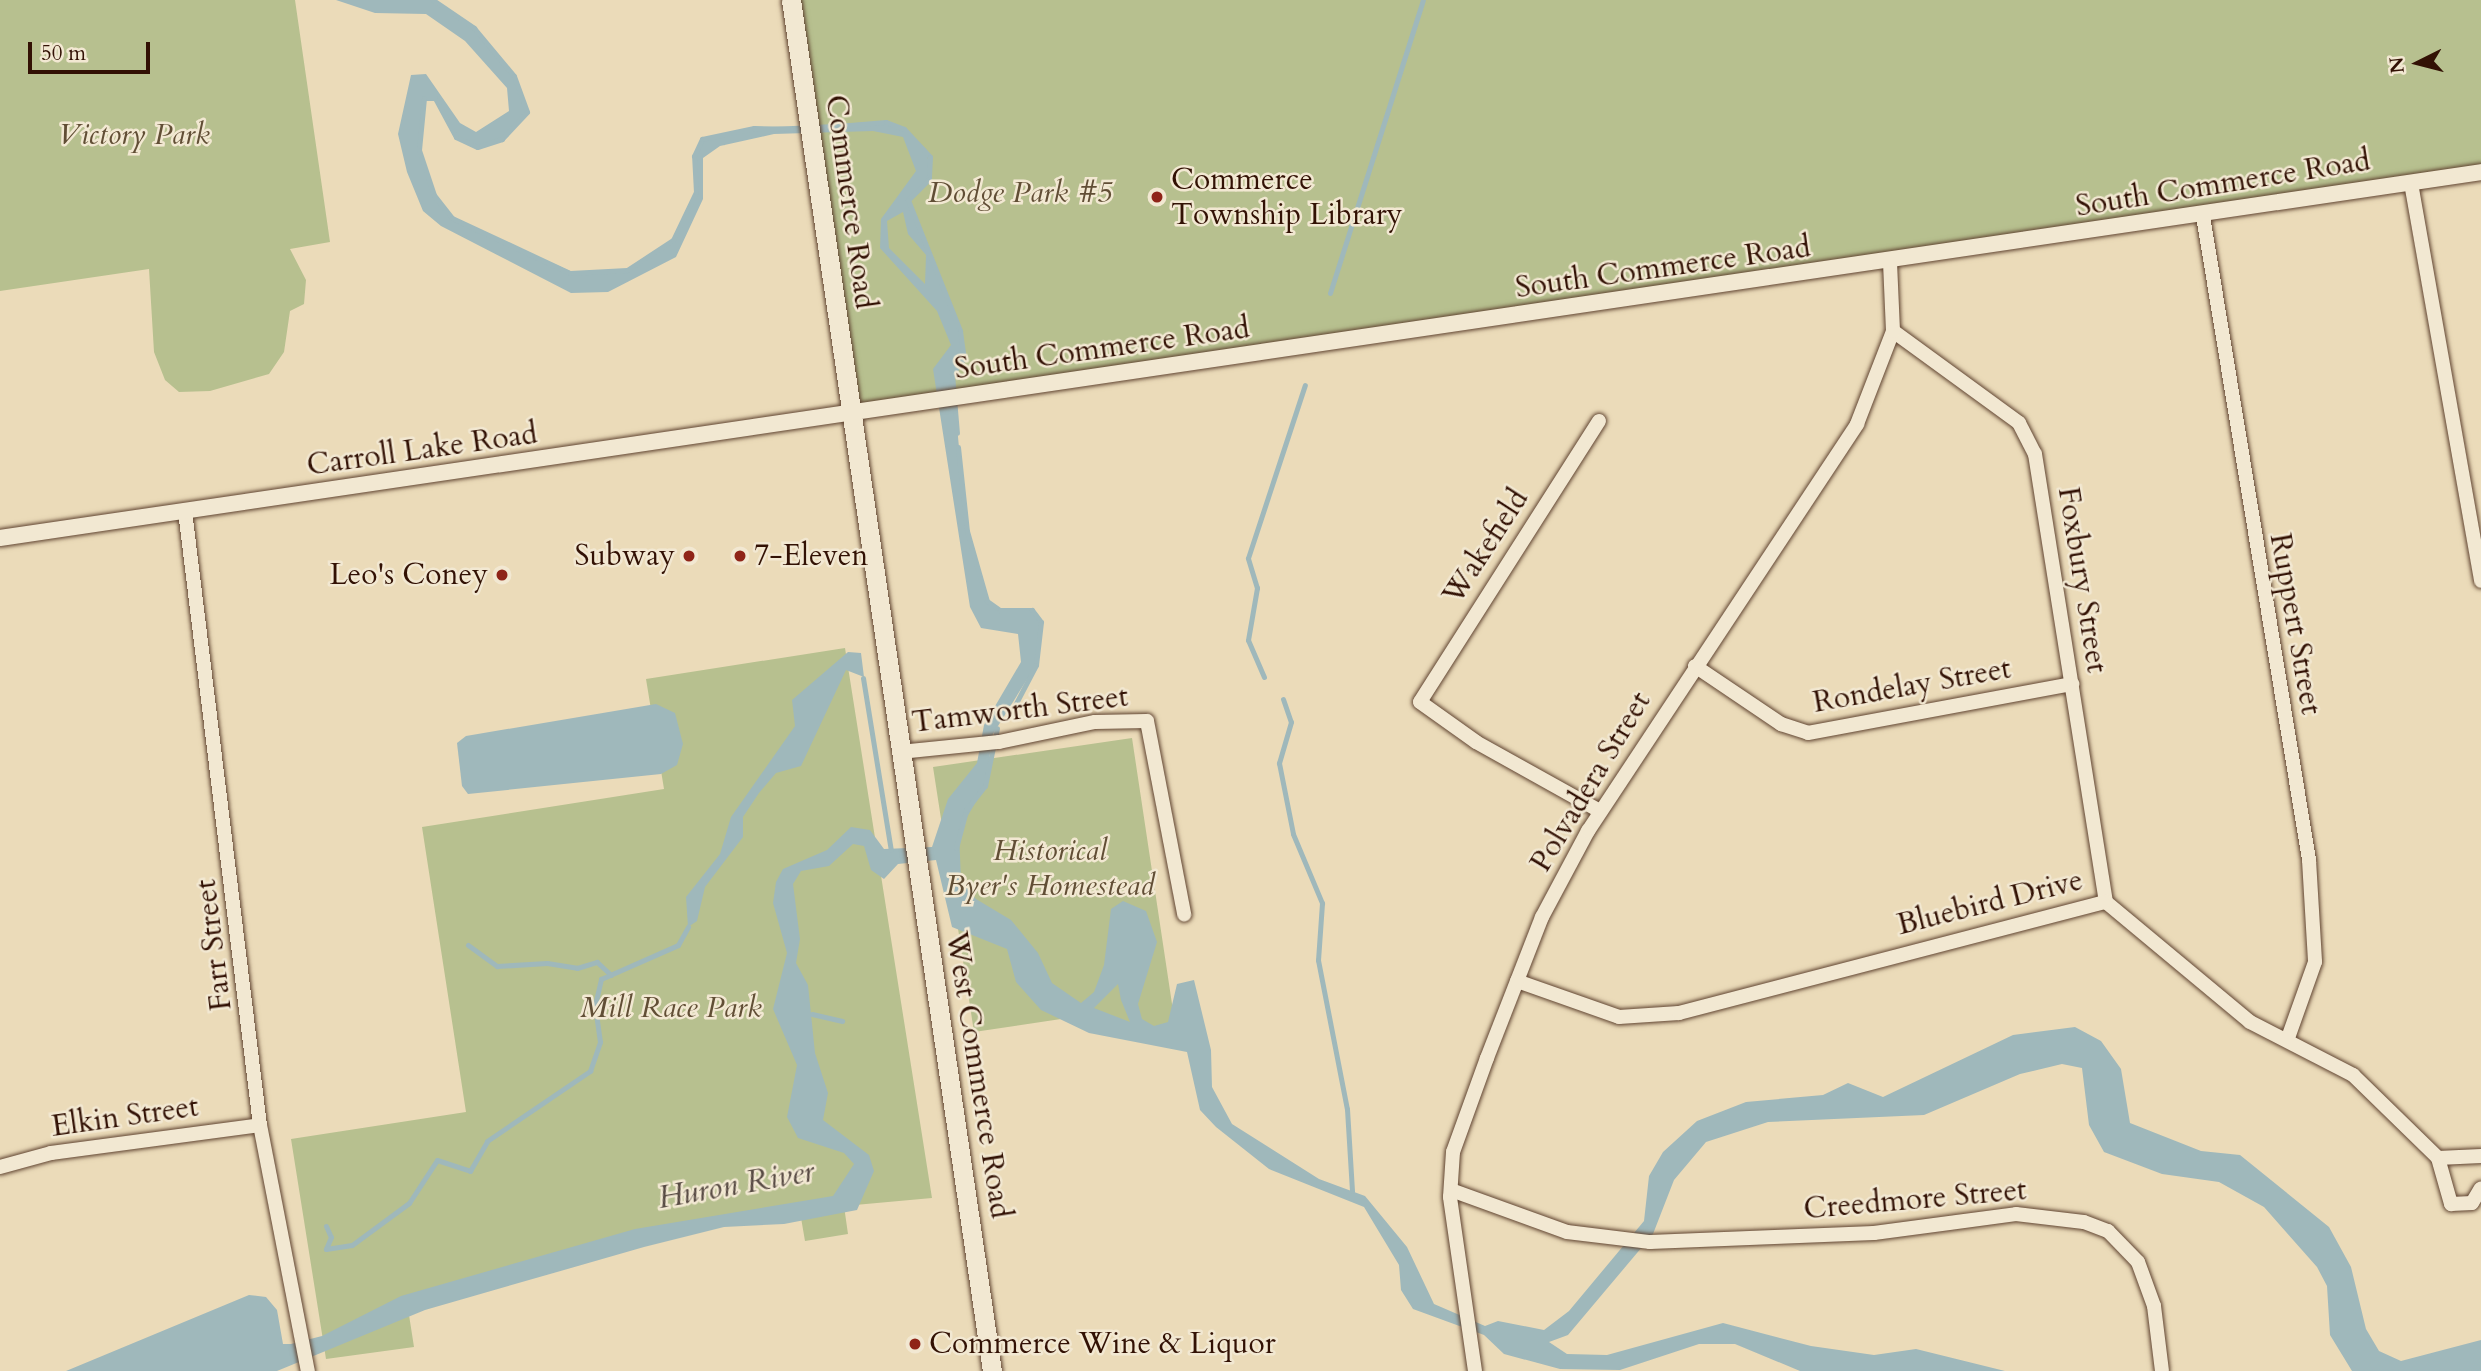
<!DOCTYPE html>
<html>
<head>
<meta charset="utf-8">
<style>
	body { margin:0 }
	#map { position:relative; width:2481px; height:1371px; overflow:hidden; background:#ebdbb9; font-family:Cardo,serif }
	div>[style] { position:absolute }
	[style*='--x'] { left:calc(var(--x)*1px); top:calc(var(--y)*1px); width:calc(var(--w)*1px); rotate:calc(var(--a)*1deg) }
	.green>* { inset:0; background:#b7c08f }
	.water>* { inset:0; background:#9fb8bb }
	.stream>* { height:5px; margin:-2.5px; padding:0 2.5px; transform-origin:2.5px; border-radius:2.5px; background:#9fb8bb }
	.roads { filter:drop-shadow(0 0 2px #604431) drop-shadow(0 0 2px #604431) }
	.minor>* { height:14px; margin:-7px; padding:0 7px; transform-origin:7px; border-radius:7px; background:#f2e8d2 }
	.tertiary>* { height:16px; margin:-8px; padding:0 8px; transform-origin:8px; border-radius:8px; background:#f2e8d2 }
	.secondary>* { height:19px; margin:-9.5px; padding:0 9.5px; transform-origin:9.5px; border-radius:9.5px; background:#f2e8d2 }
	.dots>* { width:19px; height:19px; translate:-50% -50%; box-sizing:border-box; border:4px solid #f2e8d2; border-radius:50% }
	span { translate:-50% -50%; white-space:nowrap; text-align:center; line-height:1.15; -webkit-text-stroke:5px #f2e8d2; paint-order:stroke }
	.park-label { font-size:30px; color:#614e35; font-style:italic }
	.poi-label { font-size:30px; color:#321104 }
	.left { translate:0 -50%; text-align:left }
	.right { translate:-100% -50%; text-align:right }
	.street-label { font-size:30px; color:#321104 }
	.water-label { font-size:32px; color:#584b44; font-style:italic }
	.north { position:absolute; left:2383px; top:28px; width:70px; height:70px; -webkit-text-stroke:5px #f2e8d2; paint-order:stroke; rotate:264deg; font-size:19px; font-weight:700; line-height:28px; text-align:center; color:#321104 }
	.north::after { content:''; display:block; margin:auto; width:24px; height:32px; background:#321104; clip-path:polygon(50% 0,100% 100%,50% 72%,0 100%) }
	.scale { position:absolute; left:28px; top:42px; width:122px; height:32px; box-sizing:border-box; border:4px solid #321104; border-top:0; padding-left:9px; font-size:21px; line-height:24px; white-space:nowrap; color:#321104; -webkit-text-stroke:5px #f2e8d2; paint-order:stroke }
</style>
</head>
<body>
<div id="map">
	<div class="green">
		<div style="clip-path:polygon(0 0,295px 0,330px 242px,290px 249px,306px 280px,304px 304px,290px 311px,284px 352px,269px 374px,210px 391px,179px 392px,165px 380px,154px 352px,149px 269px,0 291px)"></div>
		<div style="clip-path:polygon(794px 0,2481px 0,2481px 167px,853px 410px)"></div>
		<div style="clip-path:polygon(845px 648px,932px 1198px,844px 1206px,848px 1234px,805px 1241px,800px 1212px,732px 1218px,407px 1302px,414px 1347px,326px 1359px,291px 1139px,466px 1112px,422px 827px,664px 789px,646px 679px)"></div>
		<div style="clip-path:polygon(1132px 738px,1177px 1037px,1061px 1019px,974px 1032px,933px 767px)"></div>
	</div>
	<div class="water">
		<div style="clip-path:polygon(evenodd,336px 0,433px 0,475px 28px,514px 76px,527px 112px,502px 139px,477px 147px,456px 137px,435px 98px,424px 98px,419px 150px,434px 195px,452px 218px,579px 275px,627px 270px,673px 240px,696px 192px,694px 156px,702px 139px,754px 128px,876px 122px,904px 129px,926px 149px,931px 175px,908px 201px,960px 331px,964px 358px,952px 374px,967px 531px,987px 601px,1000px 610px,1032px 610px,1041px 622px,1036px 665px,993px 734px,985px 786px,959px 831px,961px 881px,976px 899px,1011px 920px,1038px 953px,1052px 983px,1081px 1003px,1094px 992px,1104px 965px,1111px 909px,1123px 901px,1146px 911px,1157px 942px,1138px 1004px,1142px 1019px,1154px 1026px,1168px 1022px,1177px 984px,1194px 980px,1211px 1050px,1212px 1087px,1232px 1124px,1319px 1179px,1365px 1196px,1407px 1247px,1434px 1304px,1485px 1326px,1498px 1321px,1544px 1330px,1569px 1311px,1644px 1221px,1649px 1176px,1663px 1152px,1697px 1121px,1746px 1102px,1823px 1095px,1848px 1083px,1883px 1097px,2013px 1035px,2075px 1027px,2101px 1041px,2121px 1069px,2130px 1123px,2201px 1151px,2240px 1155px,2329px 1227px,2351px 1267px,2366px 1329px,2379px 1351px,2401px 1361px,2481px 1340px,2481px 1371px,2352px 1371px,2330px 1335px,2327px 1286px,2317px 1267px,2264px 1207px,2219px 1182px,2162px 1174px,2104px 1152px,2089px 1125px,2082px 1068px,2062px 1064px,2020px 1074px,1924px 1115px,1768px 1122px,1706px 1142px,1674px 1180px,1653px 1234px,1568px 1335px,1549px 1342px,1567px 1354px,1607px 1355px,1723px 1323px,1811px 1346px,1874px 1355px,1916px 1349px,2005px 1371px,1800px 1371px,1735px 1344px,1699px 1344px,1620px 1370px,1560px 1369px,1504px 1354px,1484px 1335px,1413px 1309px,1401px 1290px,1399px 1265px,1364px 1207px,1269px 1169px,1216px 1127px,1200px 1110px,1187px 1052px,1089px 1033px,1041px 1010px,1016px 982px,1007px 949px,952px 927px,936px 860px,898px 864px,884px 879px,871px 870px,864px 846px,853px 844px,829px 866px,801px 871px,793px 884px,800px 939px,796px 963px,808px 985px,815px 1053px,828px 1093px,823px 1120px,869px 1155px,874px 1171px,857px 1210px,784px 1224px,724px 1227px,644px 1247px,425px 1310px,277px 1371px,66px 1371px,249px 1295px,266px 1297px,277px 1310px,283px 1344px,291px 1344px,322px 1336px,401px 1296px,635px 1229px,833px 1196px,854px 1164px,844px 1153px,798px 1138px,787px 1117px,797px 1065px,773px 1009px,787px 953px,773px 903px,776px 882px,783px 869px,827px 850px,851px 827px,870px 830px,884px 849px,932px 847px,948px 799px,977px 763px,984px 725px,1021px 662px,1018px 634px,981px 628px,970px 607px,933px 369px,951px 345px,937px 311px,880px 248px,881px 219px,916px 171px,903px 137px,873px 131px,774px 134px,720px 146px,703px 158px,703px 199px,676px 257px,608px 292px,571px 293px,441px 226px,423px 211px,407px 172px,398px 134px,411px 75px,426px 74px,460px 123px,476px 132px,509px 111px,507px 88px,465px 41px,426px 14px,375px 13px,336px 0,903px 212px,908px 234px,926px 255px,925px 284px,889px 248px,887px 221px,903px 212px,336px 0,1118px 984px,1121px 1000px,1130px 1022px,1094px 1008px,1118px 984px)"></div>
		<div style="clip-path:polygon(848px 652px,861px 653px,864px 677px,846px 670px,801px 766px,776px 773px,759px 793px,743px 817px,743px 837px,705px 887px,697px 921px,688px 927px,686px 897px,720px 854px,731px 817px,795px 726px,792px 700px)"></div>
		<div style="clip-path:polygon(656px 704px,675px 713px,683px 744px,677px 765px,661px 774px,468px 794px,462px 786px,457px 743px,466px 736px)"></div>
	</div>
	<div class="stream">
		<div style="--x:433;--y:0;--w:50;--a:34.3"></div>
		<div style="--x:474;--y:28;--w:62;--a:50.2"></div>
		<div style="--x:514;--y:76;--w:38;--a:70"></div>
		<div style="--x:527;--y:112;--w:37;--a:133"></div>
		<div style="--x:502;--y:139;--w:26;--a:162"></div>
		<div style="--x:477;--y:147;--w:23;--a:-155"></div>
		<div style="--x:456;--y:137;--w:44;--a:-118.3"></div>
		<div style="--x:435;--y:98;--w:11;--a:180"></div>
		<div style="--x:424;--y:98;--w:52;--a:95.5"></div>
		<div style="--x:419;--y:150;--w:47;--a:71.6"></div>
		<div style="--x:434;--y:195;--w:29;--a:52"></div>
		<div style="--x:452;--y:218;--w:130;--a:25"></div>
		<div style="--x:570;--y:273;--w:57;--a:-3"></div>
		<div style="--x:627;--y:270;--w:55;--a:-33.1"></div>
		<div style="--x:673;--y:240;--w:53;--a:-64.4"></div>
		<div style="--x:696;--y:192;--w:36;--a:-93"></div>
		<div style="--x:694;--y:156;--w:19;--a:-65"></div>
		<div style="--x:702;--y:139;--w:53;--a:-11.9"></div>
		<div style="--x:754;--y:128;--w:47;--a:1.2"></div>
		<div style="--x:814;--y:128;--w:72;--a:-4.8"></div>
		<div style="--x:886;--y:122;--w:19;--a:21"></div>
		<div style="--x:904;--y:129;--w:38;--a:47"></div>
		<div style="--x:930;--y:157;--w:22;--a:93"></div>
		<div style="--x:929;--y:179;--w:30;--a:135"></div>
		<div style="--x:908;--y:200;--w:141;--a:68.3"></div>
		<div style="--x:960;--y:331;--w:27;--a:82"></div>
		<div style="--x:964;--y:358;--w:20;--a:127"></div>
		<div style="--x:952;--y:374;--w:59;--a:85.2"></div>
		<div style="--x:1330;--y:293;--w:307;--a:-72.4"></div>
		<div style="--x:958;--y:447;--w:84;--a:83.9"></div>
		<div style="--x:967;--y:531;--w:73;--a:74.1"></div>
		<div style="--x:987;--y:601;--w:16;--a:35"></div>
		<div style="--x:1000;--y:610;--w:32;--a:0"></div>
		<div style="--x:1032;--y:610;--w:15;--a:53"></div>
		<div style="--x:1041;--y:622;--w:43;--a:96.6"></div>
		<div style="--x:1036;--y:665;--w:47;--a:117.6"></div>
		<div style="--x:1264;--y:677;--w:40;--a:-113.4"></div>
		<div style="--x:1248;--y:640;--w:53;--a:-80.2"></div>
		<div style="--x:1257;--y:588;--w:31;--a:-107"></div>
		<div style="--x:1248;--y:558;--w:182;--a:-71.8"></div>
		<div style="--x:863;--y:678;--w:174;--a:80.8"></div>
		<div style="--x:1283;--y:699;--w:24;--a:71"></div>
		<div style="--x:1291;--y:722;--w:43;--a:106.3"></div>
		<div style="--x:1279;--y:763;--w:72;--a:78.8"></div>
		<div style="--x:1293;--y:834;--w:75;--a:67.2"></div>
		<div style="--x:1322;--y:903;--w:57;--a:94"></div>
		<div style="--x:1318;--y:960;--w:152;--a:79"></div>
		<div style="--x:1347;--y:1109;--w:82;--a:86.5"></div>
		<div style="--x:956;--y:848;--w:39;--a:-75"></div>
		<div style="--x:966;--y:810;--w:31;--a:-52"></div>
		<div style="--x:985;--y:786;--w:59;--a:-78.3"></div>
		<div style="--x:468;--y:945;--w:36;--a:36"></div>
		<div style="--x:497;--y:966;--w:50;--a:-3.4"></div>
		<div style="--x:547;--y:963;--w:30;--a:9"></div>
		<div style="--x:577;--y:968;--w:21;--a:-17"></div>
		<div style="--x:597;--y:962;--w:19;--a:43"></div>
		<div style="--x:812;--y:1014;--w:31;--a:13"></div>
		<div style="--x:326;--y:1226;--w:12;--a:66"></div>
		<div style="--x:331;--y:1237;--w:13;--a:113"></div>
		<div style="--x:326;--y:1249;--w:26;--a:-9"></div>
		<div style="--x:352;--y:1245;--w:71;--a:-36.4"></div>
		<div style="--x:409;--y:1203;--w:51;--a:-56.9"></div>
		<div style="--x:437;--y:1160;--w:35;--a:18"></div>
		<div style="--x:470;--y:1171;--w:34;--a:-60"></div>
		<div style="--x:487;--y:1141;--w:125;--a:-34.2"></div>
		<div style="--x:590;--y:1071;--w:31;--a:-71"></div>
		<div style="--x:600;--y:1042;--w:37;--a:-98"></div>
		<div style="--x:595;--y:1005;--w:27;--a:-77"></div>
		<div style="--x:601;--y:979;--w:84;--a:-23.8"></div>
		<div style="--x:678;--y:945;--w:21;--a:-61"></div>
	</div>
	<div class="roads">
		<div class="minor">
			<div style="--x:2411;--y:183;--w:404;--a:80"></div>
			<div style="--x:2203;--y:216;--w:653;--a:80.65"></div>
			<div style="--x:2309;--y:860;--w:102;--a:86.6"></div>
			<div style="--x:2315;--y:962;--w:81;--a:109.6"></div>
			<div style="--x:1893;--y:331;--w:156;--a:36.1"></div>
			<div style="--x:2019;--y:423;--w:35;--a:63"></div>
			<div style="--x:2035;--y:454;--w:454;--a:81"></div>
			<div style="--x:1599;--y:421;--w:333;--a:122.5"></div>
			<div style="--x:1420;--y:702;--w:69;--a:35.5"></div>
			<div style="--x:1476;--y:742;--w:142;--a:29.1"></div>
			<div style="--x:185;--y:511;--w:619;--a:83.04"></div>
			<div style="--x:260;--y:1125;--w:251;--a:79"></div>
			<div style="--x:1695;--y:666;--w:104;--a:34"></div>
			<div style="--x:1781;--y:724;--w:28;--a:18"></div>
			<div style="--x:1808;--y:733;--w:269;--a:-10.5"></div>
			<div style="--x:900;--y:752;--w:100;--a:-5.8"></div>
			<div style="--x:999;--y:742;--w:98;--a:-11.8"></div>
			<div style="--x:1095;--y:722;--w:52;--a:-1.1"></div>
			<div style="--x:1147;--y:721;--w:197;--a:79.1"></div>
			<div style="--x:2106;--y:902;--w:187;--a:39.8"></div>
			<div style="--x:2250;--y:1022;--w:116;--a:27.2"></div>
			<div style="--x:2353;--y:1075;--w:119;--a:44.3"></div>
			<div style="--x:2438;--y:1158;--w:43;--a:-2.7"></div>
			<div style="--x:1517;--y:981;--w:108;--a:19.4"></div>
			<div style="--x:1619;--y:1017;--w:60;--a:-3.8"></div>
			<div style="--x:1679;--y:1013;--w:441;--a:-14.6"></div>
			<div style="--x:2438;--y:1158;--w:48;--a:74.2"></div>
			<div style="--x:2451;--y:1204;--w:21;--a:-3"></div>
			<div style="--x:2472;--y:1203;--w:17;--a:-59"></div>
			<div style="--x:0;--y:1167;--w:53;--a:-15.4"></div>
			<div style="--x:51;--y:1153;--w:211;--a:-7.6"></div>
			<div style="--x:1451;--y:1190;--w:123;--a:19.9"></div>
			<div style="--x:1567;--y:1232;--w:84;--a:6.9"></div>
			<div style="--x:1650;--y:1242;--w:224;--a:-2.3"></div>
			<div style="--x:1874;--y:1233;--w:143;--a:-7.6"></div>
			<div style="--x:2016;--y:1214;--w:68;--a:6.7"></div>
			<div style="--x:2084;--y:1222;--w:26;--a:21"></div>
			<div style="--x:2108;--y:1231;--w:43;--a:45.9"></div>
			<div style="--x:2138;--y:1262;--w:47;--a:70"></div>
			<div style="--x:2154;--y:1306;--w:65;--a:83"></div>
			<div style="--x:1475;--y:1371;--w:176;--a:-98.2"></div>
			<div style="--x:1450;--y:1197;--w:45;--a:-86.2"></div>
			<div style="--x:1453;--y:1152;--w:100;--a:-70.1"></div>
			<div style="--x:1487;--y:1058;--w:151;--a:-68.7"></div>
			<div style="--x:1542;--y:917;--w:98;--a:-61.9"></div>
			<div style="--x:1588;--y:831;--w:488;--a:-56.5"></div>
			<div style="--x:1857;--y:424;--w:100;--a:-68.8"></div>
			<div style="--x:1893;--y:331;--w:68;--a:-92.5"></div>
		</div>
		<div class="tertiary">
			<div style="--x:0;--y:538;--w:2508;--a:-8.39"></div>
		</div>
		<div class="secondary">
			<div style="--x:791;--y:0;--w:1386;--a:81.66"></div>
		</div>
	</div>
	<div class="dots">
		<div style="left:1157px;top:197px;background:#8f2418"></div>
		<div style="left:689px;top:556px;background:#8f2418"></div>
		<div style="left:740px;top:556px;background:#8f2418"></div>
		<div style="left:502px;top:575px;background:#8f2418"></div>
		<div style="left:915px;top:1344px;background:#8f2418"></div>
	</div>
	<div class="park-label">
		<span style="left:134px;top:135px">Victory Park</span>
		<span style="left:1020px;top:193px">Dodge Park #5</span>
		<span style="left:1050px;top:868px">Historical<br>Byer's Homestead</span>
		<span style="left:671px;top:1008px">Mill Race Park</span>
	</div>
	<div class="poi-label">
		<span class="left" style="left:1171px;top:197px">Commerce<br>Township Library</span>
		<span class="right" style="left:675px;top:556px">Subway</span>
		<span class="left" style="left:754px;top:556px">7-Eleven</span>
		<span class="right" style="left:488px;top:575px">Leo's Coney</span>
		<span class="left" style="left:929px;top:1344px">Commerce Wine &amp; Liquor</span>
	</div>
	<div class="street-label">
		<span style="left:2223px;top:184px;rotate:-9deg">South Commerce Road</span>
		<span style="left:850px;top:202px;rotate:82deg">Commerce Road</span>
		<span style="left:1663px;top:268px;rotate:-8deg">South Commerce Road</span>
		<span style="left:1102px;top:349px;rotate:-8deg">South Commerce Road</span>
		<span style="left:422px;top:450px;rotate:-8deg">Carroll Lake Road</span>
		<span style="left:1486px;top:547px;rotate:-57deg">Wakefield</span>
		<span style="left:2082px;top:580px;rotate:81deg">Foxbury Street</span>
		<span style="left:2295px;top:624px;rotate:80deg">Ruppert Street</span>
		<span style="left:1912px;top:686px;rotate:-10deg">Rondelay Street</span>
		<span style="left:1020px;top:710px;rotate:-7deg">Tamworth Street</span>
		<span style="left:1591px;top:782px;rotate:-59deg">Polvadera Street</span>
		<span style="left:1990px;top:903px;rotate:-14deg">Bluebird Drive</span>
		<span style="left:214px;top:945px;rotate:-97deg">Farr Street</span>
		<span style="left:978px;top:1075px;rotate:81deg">West Commerce Road</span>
		<span style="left:125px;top:1117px;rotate:-8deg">Elkin Street</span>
		<span style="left:1915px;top:1200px;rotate:-5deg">Creedmore Street</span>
	</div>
	<div class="water-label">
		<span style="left:736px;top:1185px;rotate:-10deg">Huron River</span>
	</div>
	<div class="north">N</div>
	<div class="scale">50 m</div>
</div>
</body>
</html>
